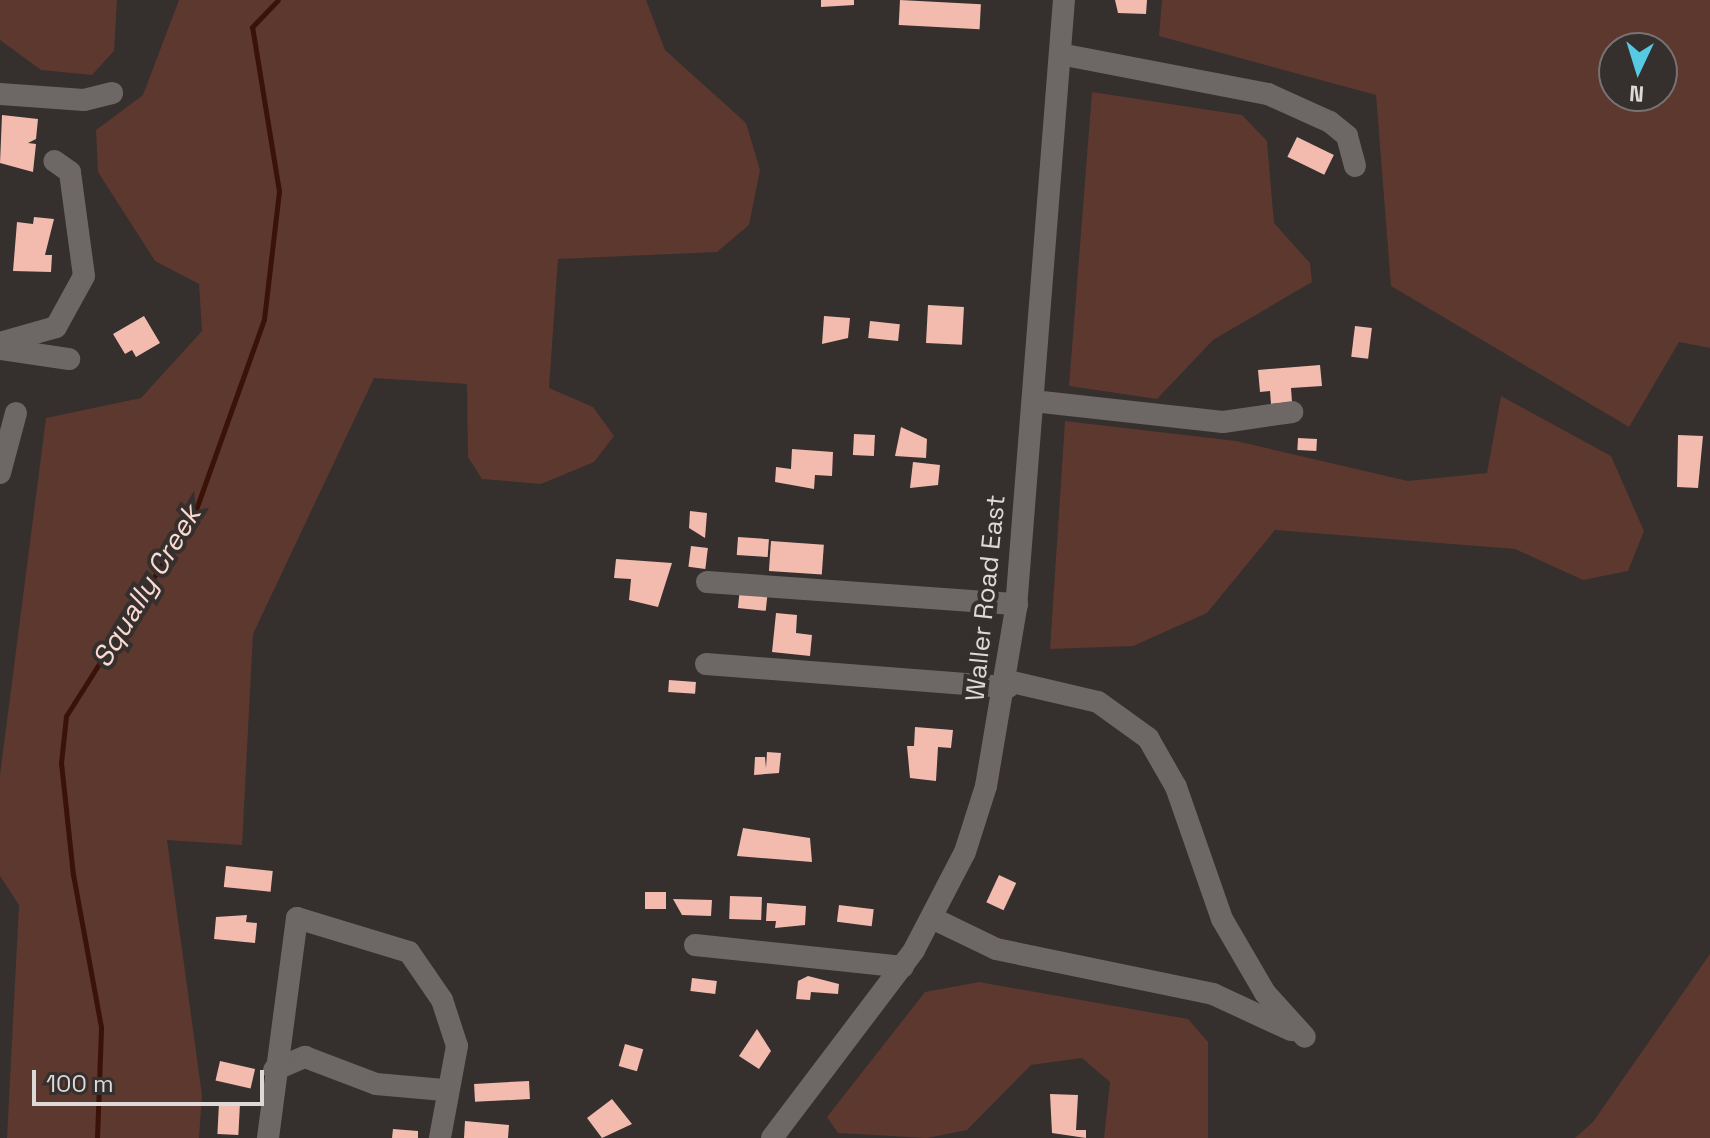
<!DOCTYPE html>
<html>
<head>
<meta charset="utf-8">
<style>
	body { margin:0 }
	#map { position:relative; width:1710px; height:1138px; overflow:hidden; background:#352f2e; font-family:"Space Grotesk",sans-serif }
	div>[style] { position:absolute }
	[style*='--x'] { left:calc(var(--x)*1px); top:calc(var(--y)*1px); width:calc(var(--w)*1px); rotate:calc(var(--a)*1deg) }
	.green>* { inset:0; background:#5c382e }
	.stream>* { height:5px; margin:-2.5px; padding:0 2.5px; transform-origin:2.5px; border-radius:2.5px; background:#3b1208 }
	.building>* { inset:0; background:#f2bbad; transform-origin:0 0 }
	.minor>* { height:22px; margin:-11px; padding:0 11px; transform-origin:11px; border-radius:11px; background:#6d6765 }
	span { translate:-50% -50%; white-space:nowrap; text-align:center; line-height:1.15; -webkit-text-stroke:8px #352f2e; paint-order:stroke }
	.street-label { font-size:26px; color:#ddd9d8 }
	.water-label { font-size:28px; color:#fbdad1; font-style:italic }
	.north { position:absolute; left:1598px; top:32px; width:80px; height:80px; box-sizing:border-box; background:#352f2e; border:2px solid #787372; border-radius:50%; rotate:184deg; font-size:22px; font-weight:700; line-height:32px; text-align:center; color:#ddd9d8 }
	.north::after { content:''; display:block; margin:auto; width:28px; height:36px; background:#57c9e3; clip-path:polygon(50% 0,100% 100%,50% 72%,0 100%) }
	.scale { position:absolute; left:32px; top:1070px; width:232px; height:36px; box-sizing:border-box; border:4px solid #ddd9d8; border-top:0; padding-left:10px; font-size:24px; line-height:28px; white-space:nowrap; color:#ddd9d8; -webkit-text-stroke:6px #352f2e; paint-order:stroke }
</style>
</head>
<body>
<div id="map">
	<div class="green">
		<div style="clip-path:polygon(0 0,117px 0,114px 51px,92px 75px,41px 70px,0 40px)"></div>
		<div style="clip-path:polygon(179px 0,646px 0,665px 50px,746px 123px,760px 170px,749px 225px,717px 252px,558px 259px,549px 388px,593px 407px,614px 436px,594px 462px,541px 484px,482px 479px,468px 457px,467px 384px,374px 378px,253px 634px,242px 845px,167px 840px,202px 1095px,199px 1138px,7px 1138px,19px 905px,0 876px,0 775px,46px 418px,141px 398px,202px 331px,199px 284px,155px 261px,98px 172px,96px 130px,143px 95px)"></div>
		<div style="clip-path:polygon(evenodd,1162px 0,1710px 0,1710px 348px,1679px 342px,1629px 427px,1391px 286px,1376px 95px,1159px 36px,1162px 0,1614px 48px,1662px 48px,1662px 96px,1614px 96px,1614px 48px)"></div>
		<div style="clip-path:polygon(1092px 92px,1242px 115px,1267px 141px,1274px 223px,1310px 263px,1312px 282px,1213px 340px,1157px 399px,1069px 386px)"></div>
		<div style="clip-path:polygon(1501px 396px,1611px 456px,1644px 531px,1628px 571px,1583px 580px,1515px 549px,1275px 530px,1207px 613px,1133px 646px,1050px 649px,1065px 421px,1236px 441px,1408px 481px,1487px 473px)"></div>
		<div style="clip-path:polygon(1710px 954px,1710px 1138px,1575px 1138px,1593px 1122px)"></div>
		<div style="clip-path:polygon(979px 982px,1188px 1019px,1208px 1042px,1208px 1138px,1104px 1138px,1110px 1082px,1082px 1058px,1031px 1065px,967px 1130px,927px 1138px,838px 1133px,827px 1117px,925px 992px)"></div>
	</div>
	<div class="stream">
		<div style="--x:97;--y:1138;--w:111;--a:-87.9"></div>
		<div style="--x:101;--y:1027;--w:155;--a:-100.4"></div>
		<div style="--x:73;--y:875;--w:113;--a:-96.1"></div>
		<div style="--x:61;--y:763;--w:47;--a:-83.9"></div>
		<div style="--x:66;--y:716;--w:241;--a:-57.7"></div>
		<div style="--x:195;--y:512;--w:205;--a:-70.3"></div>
		<div style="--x:264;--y:319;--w:129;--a:-83.3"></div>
		<div style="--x:279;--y:191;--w:166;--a:-99.3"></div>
		<div style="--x:252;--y:27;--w:37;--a:-46"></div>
	</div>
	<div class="building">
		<div style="clip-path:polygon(821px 0,854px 0,854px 5px,821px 7px)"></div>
		<div style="left:900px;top:0;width:81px;height:25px;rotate:3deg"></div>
		<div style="clip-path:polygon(1115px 0,1147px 0,1146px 14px,1118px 13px)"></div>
		<div style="clip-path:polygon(2px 115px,38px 119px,36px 139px,28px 143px,36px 144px,33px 172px,0 163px)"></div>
		<div style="left:1297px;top:137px;width:41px;height:22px;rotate:26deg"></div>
		<div style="clip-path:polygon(34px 217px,54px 219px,45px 255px,52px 255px,51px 272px,13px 271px,17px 222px,33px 224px)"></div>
		<div style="left:928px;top:305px;width:36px;height:38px;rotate:3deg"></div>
		<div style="clip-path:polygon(144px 316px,160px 343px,136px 357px,132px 350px,125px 354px,113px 334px)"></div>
		<div style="clip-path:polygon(824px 316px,850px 318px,848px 338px,822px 344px)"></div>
		<div style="left:870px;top:321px;width:30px;height:17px;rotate:6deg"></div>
		<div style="left:1355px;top:326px;width:17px;height:31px;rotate:7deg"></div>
		<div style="clip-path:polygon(1320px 365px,1322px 386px,1291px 388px,1292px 402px,1271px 404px,1270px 391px,1260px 392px,1258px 370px)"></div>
		<div style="clip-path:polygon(901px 427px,927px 439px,926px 458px,895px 456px)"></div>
		<div style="left:854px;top:434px;width:21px;height:21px;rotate:3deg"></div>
		<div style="clip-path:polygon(1678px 435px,1703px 436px,1698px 488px,1677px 487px)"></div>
		<div style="left:1298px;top:438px;width:19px;height:12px;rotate:3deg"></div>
		<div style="clip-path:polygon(792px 449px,833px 452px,832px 476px,815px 475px,814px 489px,775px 482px,776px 467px,791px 469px)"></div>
		<div style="clip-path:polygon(913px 462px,940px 465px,938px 485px,910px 488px)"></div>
		<div style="clip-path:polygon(690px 511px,707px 513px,705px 538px,689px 528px)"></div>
		<div style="left:738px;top:537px;width:31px;height:18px;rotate:4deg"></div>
		<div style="left:771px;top:541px;width:53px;height:30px;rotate:4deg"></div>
		<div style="left:691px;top:546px;width:17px;height:21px;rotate:7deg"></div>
		<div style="clip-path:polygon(616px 559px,672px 563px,658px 607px,629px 600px,631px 579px,614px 578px)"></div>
		<div style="left:740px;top:588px;width:28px;height:20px;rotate:6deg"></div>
		<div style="clip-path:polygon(776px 613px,797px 615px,796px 633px,812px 635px,810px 656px,772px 652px)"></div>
		<div style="left:669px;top:680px;width:27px;height:12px;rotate:4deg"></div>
		<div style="clip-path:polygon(915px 727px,953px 730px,951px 748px,938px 747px,936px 781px,910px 778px,907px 746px,914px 746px)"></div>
		<div style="clip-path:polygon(767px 752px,781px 753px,779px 773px,754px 775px,755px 757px,765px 757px,766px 768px)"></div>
		<div style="clip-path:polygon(743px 828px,810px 838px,812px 862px,737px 856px)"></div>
		<div style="left:226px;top:866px;width:47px;height:21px;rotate:6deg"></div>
		<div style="left:999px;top:875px;width:19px;height:30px;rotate:25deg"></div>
		<div style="left:645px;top:892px;width:21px;height:17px"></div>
		<div style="left:730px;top:896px;width:32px;height:23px;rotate:2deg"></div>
		<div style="clip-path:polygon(673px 899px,712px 900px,711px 916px,682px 915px)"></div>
		<div style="clip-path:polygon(767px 903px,806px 906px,805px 925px,775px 928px,776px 921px,766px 921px)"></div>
		<div style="left:839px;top:905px;width:35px;height:17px;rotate:7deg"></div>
		<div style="clip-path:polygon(247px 915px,246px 922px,257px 923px,255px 943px,214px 939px,216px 917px)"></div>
		<div style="clip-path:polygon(808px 976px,839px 984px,838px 994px,811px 992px,810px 1000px,796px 999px,798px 981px)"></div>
		<div style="left:692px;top:978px;width:25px;height:13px;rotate:7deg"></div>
		<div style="clip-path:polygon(757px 1029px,771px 1051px,759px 1069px,739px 1056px)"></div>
		<div style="left:625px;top:1044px;width:19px;height:23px;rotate:16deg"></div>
		<div style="left:220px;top:1061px;width:36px;height:20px;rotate:13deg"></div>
		<div style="left:529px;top:1081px;width:18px;height:55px;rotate:87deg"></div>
		<div style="clip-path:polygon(1050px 1094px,1078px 1095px,1076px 1130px,1086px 1130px,1086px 1138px,1052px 1133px)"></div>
		<div style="clip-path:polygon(612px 1099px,632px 1124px,602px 1138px,587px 1118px)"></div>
		<div style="left:219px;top:1103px;width:21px;height:31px;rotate:3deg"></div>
		<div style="clip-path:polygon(465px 1121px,509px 1125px,508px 1138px,464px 1138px)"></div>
		<div style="clip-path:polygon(393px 1129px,418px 1131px,418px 1138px,392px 1138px)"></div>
	</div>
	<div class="minor">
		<div style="--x:1060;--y:54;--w:212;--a:10.9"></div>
		<div style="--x:1268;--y:94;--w:68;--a:24.3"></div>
		<div style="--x:1330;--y:122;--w:22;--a:39"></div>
		<div style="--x:1347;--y:136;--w:31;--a:75"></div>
		<div style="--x:0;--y:94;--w:84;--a:4.1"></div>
		<div style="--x:84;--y:100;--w:29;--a:-14"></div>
		<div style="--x:0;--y:343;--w:58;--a:-15.9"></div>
		<div style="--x:56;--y:327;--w:58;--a:-61.2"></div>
		<div style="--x:84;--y:276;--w:105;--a:-97.7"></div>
		<div style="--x:70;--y:172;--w:19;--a:-145"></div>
		<div style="--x:1;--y:349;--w:69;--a:8.4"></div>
		<div style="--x:1033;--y:401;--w:191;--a:6.3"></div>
		<div style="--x:1223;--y:422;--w:70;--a:-8.2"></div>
		<div style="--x:0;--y:473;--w:62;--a:-75.1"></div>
		<div style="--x:707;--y:582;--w:311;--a:4.1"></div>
		<div style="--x:706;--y:664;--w:303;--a:4.4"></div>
		<div style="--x:1008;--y:681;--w:92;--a:13.1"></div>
		<div style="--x:1098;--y:702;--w:62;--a:35.8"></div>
		<div style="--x:1148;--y:738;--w:56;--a:60.3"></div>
		<div style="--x:1176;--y:787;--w:140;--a:70.8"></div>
		<div style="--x:1222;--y:919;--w:86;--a:59.8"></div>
		<div style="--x:1265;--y:993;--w:59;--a:47.7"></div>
		<div style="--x:932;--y:918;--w:71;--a:25.8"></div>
		<div style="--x:996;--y:949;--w:222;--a:11.7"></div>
		<div style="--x:1213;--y:994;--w:86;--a:24.8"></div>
		<div style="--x:695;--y:945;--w:209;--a:6"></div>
		<div style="--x:274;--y:1070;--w:34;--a:-23"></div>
		<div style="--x:305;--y:1057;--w:76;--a:20.8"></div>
		<div style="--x:376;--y:1084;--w:68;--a:5"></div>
		<div style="--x:268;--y:1138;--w:222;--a:-82.5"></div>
		<div style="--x:297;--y:918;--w:117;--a:16.9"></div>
		<div style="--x:409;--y:952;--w:58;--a:55.5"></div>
		<div style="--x:442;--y:1000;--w:48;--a:71.9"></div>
		<div style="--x:457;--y:1046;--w:94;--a:100.5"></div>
		<div style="--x:772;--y:1138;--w:236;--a:-52.9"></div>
		<div style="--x:914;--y:950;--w:110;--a:-62.5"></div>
		<div style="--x:965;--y:852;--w:69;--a:-72.3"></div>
		<div style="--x:986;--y:786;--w:181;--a:-80.4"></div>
		<div style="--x:1016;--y:608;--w:610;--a:-85.49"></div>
	</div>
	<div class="street-label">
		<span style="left:986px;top:598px;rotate:-84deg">Waller Road East</span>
	</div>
	<div class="water-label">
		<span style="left:146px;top:586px;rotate:-59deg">Squally Creek</span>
	</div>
	<div class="north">N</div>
	<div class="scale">100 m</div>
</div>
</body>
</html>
